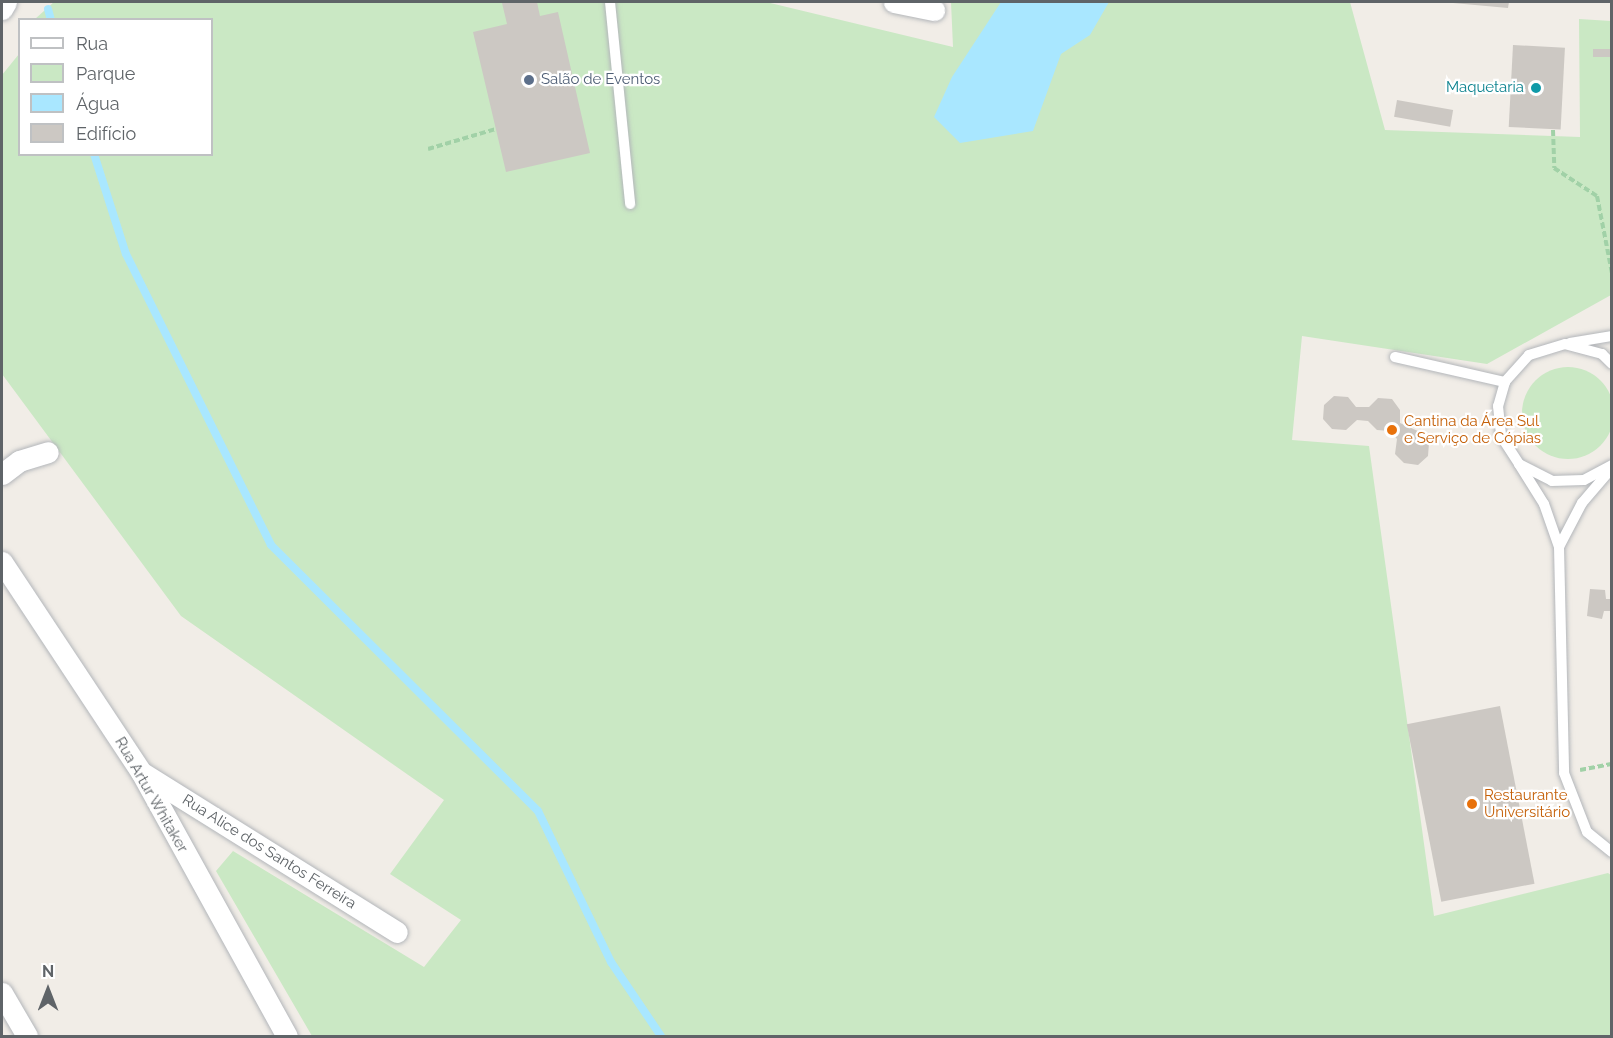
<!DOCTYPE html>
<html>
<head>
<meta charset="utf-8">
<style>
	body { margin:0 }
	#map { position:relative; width:1613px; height:1038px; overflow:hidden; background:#f1ede7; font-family:Raleway,sans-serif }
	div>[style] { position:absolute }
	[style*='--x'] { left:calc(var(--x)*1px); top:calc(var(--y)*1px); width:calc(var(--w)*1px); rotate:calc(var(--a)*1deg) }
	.green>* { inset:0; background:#cae8c4 }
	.round { border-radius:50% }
	.water>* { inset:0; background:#a9e7ff }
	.stream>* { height:8px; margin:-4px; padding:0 4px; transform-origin:4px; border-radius:4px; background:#a9e7ff }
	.building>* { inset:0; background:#ccc8c3; transform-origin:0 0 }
	.path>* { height:4px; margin-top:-2px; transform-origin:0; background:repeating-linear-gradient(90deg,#a1d1a7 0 6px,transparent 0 9px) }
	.roads { filter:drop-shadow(0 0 2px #b3b6ba) drop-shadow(0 0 2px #b3b6ba) }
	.lane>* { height:10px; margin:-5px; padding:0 5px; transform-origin:5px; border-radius:5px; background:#fff }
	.street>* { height:21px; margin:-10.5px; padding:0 10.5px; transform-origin:10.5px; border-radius:10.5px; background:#fff }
	.dots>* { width:16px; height:16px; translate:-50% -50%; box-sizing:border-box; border:3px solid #fff; border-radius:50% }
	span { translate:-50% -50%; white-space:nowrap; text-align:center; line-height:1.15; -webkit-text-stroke:4.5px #fff; paint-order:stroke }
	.service-label { font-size:15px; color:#4e5e75 }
	.left { translate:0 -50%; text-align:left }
	.culture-label { font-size:15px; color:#0d838f }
	.right { translate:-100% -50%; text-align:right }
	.food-label { font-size:15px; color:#c56008 }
	.street-label { font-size:15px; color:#5f6468 }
	.frame { position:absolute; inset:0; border:3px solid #5f6468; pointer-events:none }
	.legend { position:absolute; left:18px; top:18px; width:195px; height:138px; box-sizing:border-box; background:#fff; border:2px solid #bfc1c3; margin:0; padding:8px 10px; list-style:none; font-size:18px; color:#5f6468 }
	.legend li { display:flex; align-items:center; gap:12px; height:30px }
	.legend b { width:30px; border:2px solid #bfc1c3 }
	.north { position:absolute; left:18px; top:960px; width:60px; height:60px; -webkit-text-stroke:4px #fff; paint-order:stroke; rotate:0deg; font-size:16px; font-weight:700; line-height:24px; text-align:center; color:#5f6468 }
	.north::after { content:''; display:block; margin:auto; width:21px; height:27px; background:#5f6468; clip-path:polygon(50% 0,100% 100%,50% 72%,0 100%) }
</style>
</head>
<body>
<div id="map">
	<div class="green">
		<div style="clip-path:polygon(54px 2px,766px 2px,953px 47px,951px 2px,1350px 2px,1385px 130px,1580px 137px,1579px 19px,1611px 21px,1611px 295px,1487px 364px,1302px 336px,1292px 440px,1369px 446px,1434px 916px,1608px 873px,1612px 876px,1611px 1036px,312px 1036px,216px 871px,233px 851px,424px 967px,461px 920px,390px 874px,444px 800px,181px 616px,2px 374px,2px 75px,19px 54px,20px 154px,212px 154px,212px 20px,35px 19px)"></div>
		<div class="round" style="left:1522px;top:367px;width:92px;height:92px"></div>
	</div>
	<div class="water">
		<div style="clip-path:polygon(1001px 2px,1109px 2px,1090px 35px,1061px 54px,1033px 131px,960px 143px,934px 117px,952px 77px)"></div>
	</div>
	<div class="stream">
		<div style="--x:48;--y:9;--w:11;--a:75"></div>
		<div style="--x:94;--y:154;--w:105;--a:72.3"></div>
		<div style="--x:126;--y:254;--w:325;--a:63.5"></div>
		<div style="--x:271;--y:545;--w:377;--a:44.9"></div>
		<div style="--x:538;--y:811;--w:168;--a:64.2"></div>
		<div style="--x:611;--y:962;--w:89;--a:56"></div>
	</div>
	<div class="building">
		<div style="clip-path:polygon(537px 2px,540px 16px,558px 12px,590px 153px,506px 172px,473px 32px,507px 24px,502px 3px)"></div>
		<div style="clip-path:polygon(1442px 2px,1509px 2px,1508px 8px)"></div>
		<div style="left:1513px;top:45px;width:52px;height:82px;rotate:3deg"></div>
		<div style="left:1612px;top:49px;width:8px;height:19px;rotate:90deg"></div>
		<div style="left:1397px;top:100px;width:57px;height:17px;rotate:10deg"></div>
		<div style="clip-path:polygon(1334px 396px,1348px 397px,1356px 407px,1369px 407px,1378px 398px,1392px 399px,1400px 410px,1400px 423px,1420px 432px,1429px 443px,1428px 456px,1418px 465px,1404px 463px,1395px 454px,1397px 439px,1390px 431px,1377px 430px,1368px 421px,1357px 420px,1346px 430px,1332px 429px,1323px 419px,1324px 405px)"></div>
		<div style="clip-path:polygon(1590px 589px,1605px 590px,1606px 599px,1612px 599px,1612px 611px,1604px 611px,1602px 619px,1587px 616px)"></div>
		<div style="left:1500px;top:706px;width:181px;height:95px;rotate:79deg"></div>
	</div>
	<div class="path">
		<div style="--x:1553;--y:130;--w:38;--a:88"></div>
		<div style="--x:1554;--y:168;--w:51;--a:33.1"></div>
		<div style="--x:1597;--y:196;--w:78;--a:79"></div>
		<div style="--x:428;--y:149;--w:71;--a:-16.4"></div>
		<div style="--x:1580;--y:770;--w:33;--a:-11"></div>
	</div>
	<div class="roads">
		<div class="lane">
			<div style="--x:610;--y:2;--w:203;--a:84.3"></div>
			<div style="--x:1570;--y:343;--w:43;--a:-9.5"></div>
			<div style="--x:1395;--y:357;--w:113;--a:12.8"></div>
			<div style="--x:1612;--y:364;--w:14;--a:-135"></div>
			<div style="--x:1602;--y:354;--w:38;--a:-165"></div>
			<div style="--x:1565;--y:344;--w:38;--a:163"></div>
			<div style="--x:1529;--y:355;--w:36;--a:132"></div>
			<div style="--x:1505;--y:382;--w:25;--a:106"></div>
			<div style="--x:1498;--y:406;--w:30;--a:84"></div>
			<div style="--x:1501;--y:436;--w:33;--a:57"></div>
			<div style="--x:1519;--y:464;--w:37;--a:27"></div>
			<div style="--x:1552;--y:481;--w:32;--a:-2"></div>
			<div style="--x:1584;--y:480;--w:32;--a:-28"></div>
			<div style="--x:1519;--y:464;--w:47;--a:58"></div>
			<div style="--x:1544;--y:504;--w:46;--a:70.8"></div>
			<div style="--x:1559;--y:547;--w:226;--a:88.7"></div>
			<div style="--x:1564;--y:773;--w:63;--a:68.7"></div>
			<div style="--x:1587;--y:832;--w:32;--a:39"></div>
			<div style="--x:1559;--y:547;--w:50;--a:-62.4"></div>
			<div style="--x:1582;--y:503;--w:46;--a:-49.4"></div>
		</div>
		<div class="street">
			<div style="--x:894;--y:2;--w:41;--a:11.3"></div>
			<div style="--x:2;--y:9;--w:8;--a:-60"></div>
			<div style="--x:2;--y:474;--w:21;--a:-37"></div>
			<div style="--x:19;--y:461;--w:30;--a:-17"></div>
			<div style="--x:2;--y:562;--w:252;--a:56.5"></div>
			<div style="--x:141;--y:772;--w:302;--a:61.1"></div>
			<div style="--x:144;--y:774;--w:298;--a:32"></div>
			<div style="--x:2;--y:993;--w:50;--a:59.8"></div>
		</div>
	</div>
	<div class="dots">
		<div style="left:529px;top:80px;background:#5c6f8a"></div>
		<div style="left:1536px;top:88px;background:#0f9aa8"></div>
		<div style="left:1392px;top:430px;background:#e8710a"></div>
		<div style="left:1472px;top:804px;background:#e8710a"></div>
	</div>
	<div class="service-label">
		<span class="left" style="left:541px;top:80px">Salão de Eventos</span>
	</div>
	<div class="culture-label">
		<span class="right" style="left:1524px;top:88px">Maquetaria</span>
	</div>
	<div class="food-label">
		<span class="left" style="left:1404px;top:430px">Cantina da Área Sul<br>e Serviço de Cópias</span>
		<span class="left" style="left:1484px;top:804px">Restaurante<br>Universitário</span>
	</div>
	<div class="street-label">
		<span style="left:151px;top:795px;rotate:60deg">Rua Artur Whitaker</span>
		<span style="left:269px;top:852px;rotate:32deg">Rua Alice dos Santos Ferreira</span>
	</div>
	<div class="frame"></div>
	<ul class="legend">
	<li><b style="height:8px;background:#fff"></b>Rua</li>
	<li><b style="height:16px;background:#cae8c4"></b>Parque</li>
	<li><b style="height:16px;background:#a9e7ff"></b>Água</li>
	<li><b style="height:16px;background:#ccc8c3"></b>Edifício</li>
	</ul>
	<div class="north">N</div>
</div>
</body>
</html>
